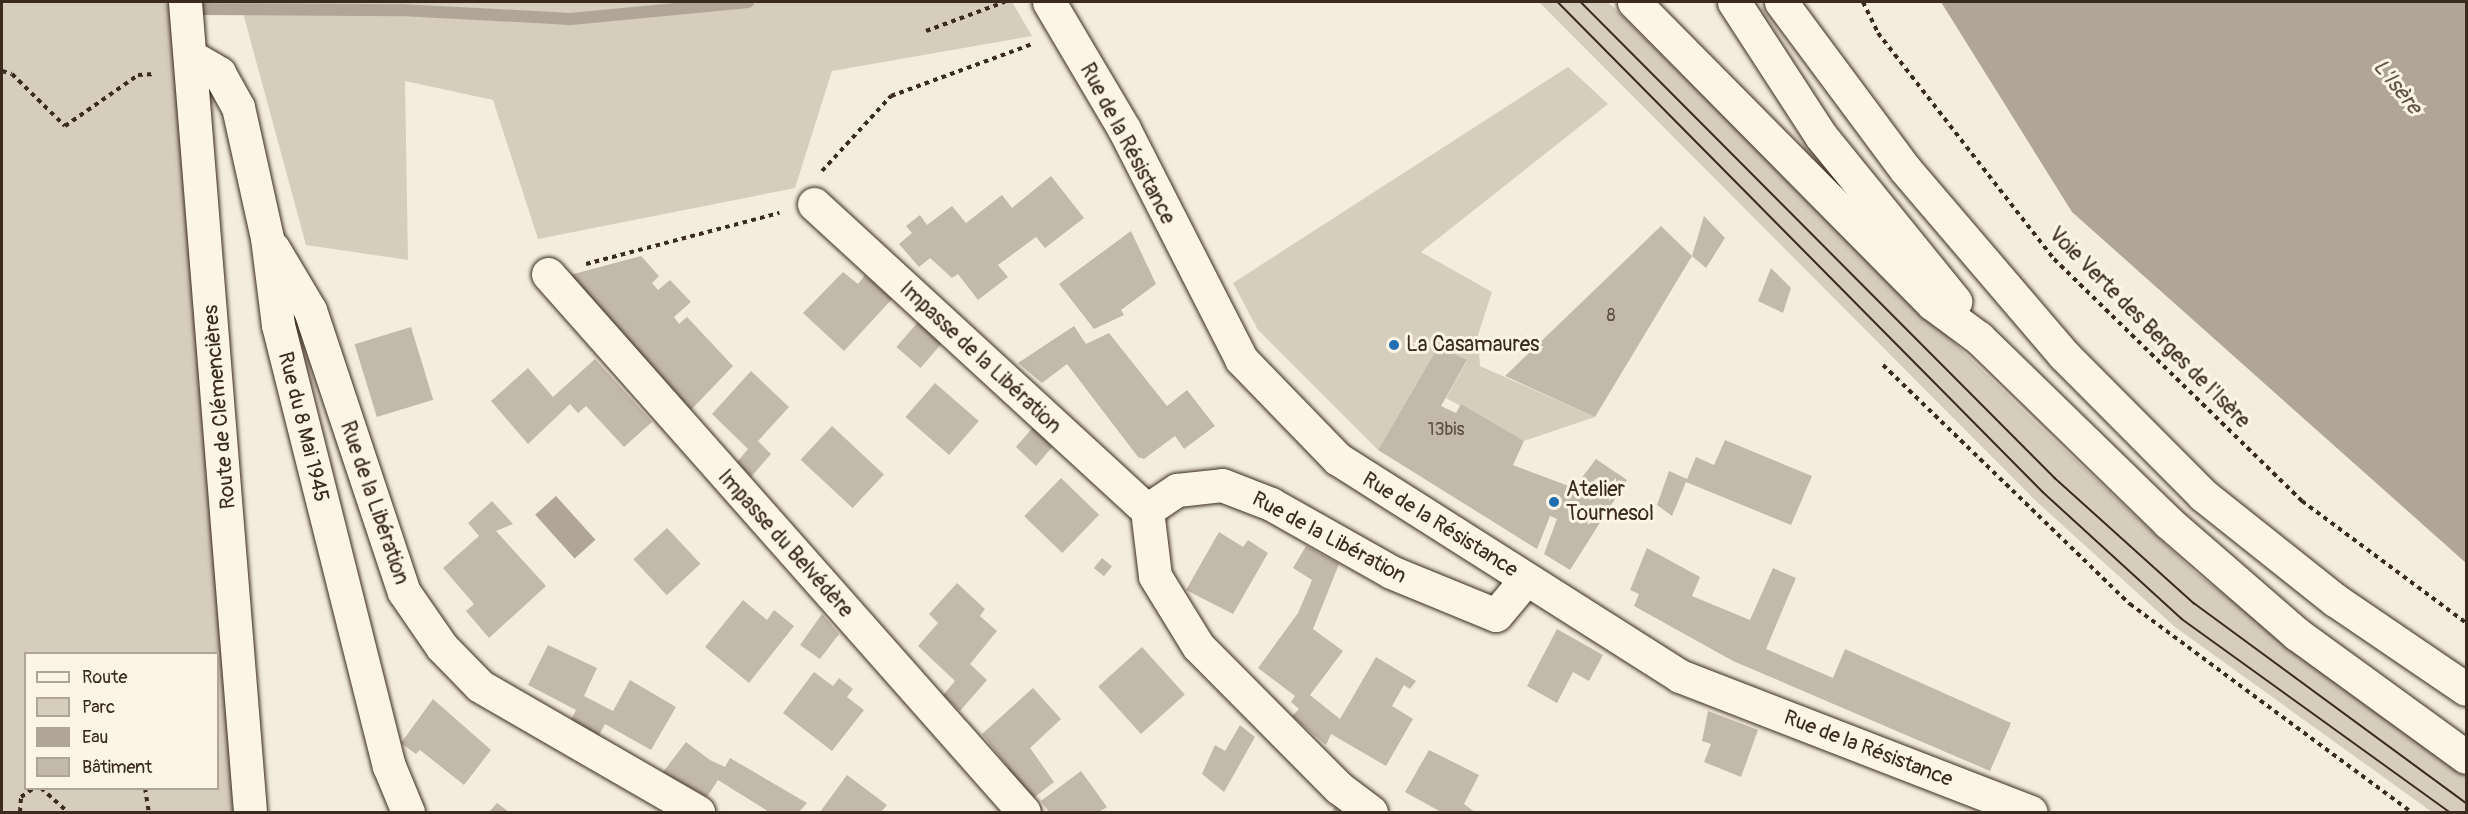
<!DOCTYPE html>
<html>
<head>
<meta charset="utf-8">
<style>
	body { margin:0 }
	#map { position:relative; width:2468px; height:814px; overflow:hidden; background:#f4eddd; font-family:Pangolin,sans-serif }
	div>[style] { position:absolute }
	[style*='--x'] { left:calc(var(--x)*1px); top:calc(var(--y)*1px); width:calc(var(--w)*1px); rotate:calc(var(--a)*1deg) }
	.green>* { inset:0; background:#d6cdbd }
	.water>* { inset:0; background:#b0a596; transform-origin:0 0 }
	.stream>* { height:12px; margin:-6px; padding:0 6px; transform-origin:6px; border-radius:6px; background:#b0a596 }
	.building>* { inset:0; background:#c3b9aa; transform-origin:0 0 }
	.path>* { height:4px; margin-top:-2px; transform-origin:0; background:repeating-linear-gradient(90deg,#3b2a1e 0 4.5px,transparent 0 9px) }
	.roads { filter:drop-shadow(0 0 2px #3b2a1e) drop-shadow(0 0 2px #3b2a1e) }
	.minor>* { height:33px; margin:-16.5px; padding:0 16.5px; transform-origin:16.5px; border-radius:16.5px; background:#fcf5e5 }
	.highway>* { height:33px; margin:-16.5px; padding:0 16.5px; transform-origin:16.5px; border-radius:16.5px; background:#fcf5e5 }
	.tram>* { height:1.5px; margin:-0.75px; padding:0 0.75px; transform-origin:0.75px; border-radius:0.75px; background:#3b2a1e }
	.dots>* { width:16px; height:16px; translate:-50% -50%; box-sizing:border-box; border:3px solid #fcf5e5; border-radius:50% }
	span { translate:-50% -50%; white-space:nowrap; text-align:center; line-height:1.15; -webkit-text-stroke:6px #fcf5e5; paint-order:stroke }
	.number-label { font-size:18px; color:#5d4e41 }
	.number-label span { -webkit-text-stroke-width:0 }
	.street-label { font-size:21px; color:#3b2a1e }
	.poi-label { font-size:21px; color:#3b2a1e }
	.left { translate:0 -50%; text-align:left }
	.water-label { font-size:22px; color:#645548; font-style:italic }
	.frame { position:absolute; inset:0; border:3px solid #3b2a1e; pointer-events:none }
	.legend { position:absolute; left:24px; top:652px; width:195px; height:138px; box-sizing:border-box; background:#fcf5e5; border:2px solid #afa495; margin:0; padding:8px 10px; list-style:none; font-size:18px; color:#3b2a1e }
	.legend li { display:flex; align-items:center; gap:12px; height:30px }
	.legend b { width:30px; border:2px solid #afa495 }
</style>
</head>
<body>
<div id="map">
	<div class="green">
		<div style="clip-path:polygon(evenodd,2px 2px,185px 2px,250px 812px,2px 812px,2px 2px,26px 654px,218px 654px,218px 788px,26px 788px,26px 654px)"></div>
		<div style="clip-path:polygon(240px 2px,1012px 2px,1032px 36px,832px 71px,795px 188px,538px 239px,493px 100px,405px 81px,408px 260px,306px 245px)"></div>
		<div style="clip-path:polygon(1539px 2px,1608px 2px,2037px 424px,2196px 573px,2466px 776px,2466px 812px,2432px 812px,2175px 627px,2037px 502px)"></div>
		<div style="clip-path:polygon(1568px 67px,1608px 104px,1421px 252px,1492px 292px,1478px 335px,1480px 366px,1595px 417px,1524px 441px,1446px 398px,1467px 361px,1438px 347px,1378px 450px,1258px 330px,1233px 283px)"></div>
	</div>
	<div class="water">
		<div style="clip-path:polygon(1941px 2px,2466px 2px,2466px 563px,2072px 212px)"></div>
		<div style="left:556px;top:496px;width:59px;height:28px;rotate:48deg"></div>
	</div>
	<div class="stream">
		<div style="--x:185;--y:9;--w:216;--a:0.3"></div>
		<div style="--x:401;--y:10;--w:170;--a:3"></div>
		<div style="--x:571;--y:19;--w:178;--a:-5.5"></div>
	</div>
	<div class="building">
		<div style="clip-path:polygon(1051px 176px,1084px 218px,1045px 248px,1036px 237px,998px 265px,1008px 277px,978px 300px,958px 274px,952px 278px,930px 258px,919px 267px,899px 244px,912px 233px,906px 226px,920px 215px,927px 225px,952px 206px,966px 223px,1002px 195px,1012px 208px)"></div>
		<div style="clip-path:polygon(1704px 216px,1725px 238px,1706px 268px,1692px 256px)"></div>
		<div style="clip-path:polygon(1661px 226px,1692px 256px,1595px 417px,1505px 376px)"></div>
		<div style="clip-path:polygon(1131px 231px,1156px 284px,1121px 310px,1124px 315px,1094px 329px,1059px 284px)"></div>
		<div style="clip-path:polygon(641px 256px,659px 276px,652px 283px,658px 290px,670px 280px,691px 302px,674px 317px,679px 324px,687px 317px,733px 366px,691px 410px,570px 275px)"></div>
		<div style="clip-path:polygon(1771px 268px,1791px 288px,1783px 313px,1758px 301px)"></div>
		<div style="clip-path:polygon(843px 272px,858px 284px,865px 275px,892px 299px,844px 351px,803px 313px)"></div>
		<div style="left:918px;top:322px;width:32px;height:33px;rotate:41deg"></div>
		<div style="clip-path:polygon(1074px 326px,1086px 344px,1109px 333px,1167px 406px,1187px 390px,1215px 426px,1184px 449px,1175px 436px,1144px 459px,1138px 457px,1067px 364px,1042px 383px,1018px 363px)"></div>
		<div style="left:411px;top:327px;width:76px;height:59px;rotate:73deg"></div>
		<div style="clip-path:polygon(1438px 347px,1467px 360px,1441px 406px,1456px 413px,1461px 404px,1524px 441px,1513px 465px,1574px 488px,1596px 459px,1627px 480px,1570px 570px,1544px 554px,1557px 519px,1550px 516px,1537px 549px,1378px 450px)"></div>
		<div style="clip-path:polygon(595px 359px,652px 422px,624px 447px,586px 406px,578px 413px,570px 404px,528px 444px,491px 401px,528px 368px,553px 397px)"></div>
		<div style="clip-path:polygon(751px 371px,789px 407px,758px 441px,771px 454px,751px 477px,737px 462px,748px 449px,712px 414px)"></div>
		<div style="left:935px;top:383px;width:58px;height:45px;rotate:41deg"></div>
		<div style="clip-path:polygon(1035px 425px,1053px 446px,1036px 466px,1016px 447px)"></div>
		<div style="left:832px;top:426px;width:71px;height:46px;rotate:43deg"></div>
		<div style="clip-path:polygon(1725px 440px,1812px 476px,1791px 525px,1686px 482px,1672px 516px,1657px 505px,1669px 471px,1687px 479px,1696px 457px,1714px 465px)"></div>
		<div style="left:1061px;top:478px;width:53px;height:53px;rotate:44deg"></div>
		<div style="clip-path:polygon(492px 501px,513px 524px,496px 531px,546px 586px,489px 638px,466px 611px,474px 604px,443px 568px,479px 536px,468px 523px)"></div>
		<div style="left:667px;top:528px;width:49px;height:46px;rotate:47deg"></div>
		<div style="clip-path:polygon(1219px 532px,1243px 547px,1248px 540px,1268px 553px,1233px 614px,1186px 590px)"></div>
		<div style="clip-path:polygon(1306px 546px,1339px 564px,1313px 629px,1343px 651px,1310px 695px,1340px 719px,1376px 657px,1416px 681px,1410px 689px,1404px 685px,1392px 706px,1413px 719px,1386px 766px,1331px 734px,1326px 745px,1292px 716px,1299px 709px,1291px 702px,1295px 696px,1258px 668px,1298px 613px,1312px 580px,1293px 568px)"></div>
		<div style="clip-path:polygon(1647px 548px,1700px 577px,1692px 596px,1750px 620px,1773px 568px,1796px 578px,1766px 649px,1833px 678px,1845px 649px,2011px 723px,1990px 771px,1733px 661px,1634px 606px,1639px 594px,1630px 590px)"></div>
		<div style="left:1102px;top:558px;width:13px;height:13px;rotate:39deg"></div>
		<div style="clip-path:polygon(957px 583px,985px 609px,980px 616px,997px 631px,970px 664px,987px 680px,960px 711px,943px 695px,955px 681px,918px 646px,938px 623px,929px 614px)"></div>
		<div style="clip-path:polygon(743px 600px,767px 620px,774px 610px,794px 626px,749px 683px,705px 647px)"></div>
		<div style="clip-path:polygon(822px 614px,839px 634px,820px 659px,800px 645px)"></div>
		<div style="clip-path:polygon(1557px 629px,1603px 655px,1589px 681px,1573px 672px,1557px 703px,1527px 686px)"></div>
		<div style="clip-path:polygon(548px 645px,597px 668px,584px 696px,613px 711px,630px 680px,676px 707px,651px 750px,605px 724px,598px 737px,570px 722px,576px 710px,528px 685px)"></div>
		<div style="left:1142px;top:647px;width:64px;height:59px;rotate:48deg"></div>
		<div style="clip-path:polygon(814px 672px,833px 686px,839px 678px,853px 689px,847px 697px,864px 710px,832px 751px,783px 713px)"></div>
		<div style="clip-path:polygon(1033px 688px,1061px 719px,1030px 748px,1054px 782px,1026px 804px,1002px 774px,1009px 768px,982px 734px)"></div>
		<div style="clip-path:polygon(433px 699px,491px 750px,464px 785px,420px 750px,416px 754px,401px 743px)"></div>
		<div style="clip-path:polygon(1708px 711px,1758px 730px,1741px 777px,1704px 762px,1711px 744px,1702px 741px)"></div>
		<div style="clip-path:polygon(1240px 725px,1255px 737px,1224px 792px,1202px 774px,1215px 745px,1225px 751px)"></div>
		<div style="clip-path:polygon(686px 742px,710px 760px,725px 767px,730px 758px,807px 803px,799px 812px,769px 812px,718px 780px,707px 797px,663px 772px)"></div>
		<div style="clip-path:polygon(1429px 750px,1479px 775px,1464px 804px,1475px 812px,1441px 812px,1405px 792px)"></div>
		<div style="clip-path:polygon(1081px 771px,1107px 807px,1099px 812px,1049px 812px,1041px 801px)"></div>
		<div style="clip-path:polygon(847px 775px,887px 805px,881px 812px,820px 812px)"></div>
		<div style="clip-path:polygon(497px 803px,509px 812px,489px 812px)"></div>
		<div style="clip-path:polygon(1336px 804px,1347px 812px,1332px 812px)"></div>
	</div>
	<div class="path">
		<div style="--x:1863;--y:2;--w:34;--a:64"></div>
		<div style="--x:1878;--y:33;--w:286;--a:52.1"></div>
		<div style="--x:2054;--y:259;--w:347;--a:44.3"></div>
		<div style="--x:2302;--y:501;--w:204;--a:36.6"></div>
		<div style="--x:926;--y:31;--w:84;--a:-20.2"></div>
		<div style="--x:2;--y:71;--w:10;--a:17"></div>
		<div style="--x:12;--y:74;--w:74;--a:44.5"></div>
		<div style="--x:65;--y:126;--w:89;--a:-34.9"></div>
		<div style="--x:138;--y:75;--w:16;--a:-4"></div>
		<div style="--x:822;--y:171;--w:102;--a:-47.4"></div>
		<div style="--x:891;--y:96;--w:150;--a:-20.2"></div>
		<div style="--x:586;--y:264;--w:200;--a:-14.8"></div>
		<div style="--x:1883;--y:365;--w:344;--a:44.1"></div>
		<div style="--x:2130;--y:604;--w:350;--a:36.5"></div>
		<div style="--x:41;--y:788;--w:36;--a:42"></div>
		<div style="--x:145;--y:788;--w:24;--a:81"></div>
		<div style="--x:20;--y:812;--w:15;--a:-86"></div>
		<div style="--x:21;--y:797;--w:16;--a:-35"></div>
	</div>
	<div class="roads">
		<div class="minor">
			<div style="--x:185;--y:2;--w:813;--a:85.41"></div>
			<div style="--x:1049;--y:2;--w:147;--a:59.4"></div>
			<div style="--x:1124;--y:129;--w:258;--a:63"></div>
			<div style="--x:1241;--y:359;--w:139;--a:45.9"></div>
			<div style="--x:1338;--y:459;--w:405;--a:32.4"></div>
			<div style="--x:1680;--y:676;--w:376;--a:21.2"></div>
			<div style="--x:190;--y:56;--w:34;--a:30"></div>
			<div style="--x:219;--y:73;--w:39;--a:61"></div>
			<div style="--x:238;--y:107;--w:134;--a:77.5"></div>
			<div style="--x:267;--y:238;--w:88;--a:82.8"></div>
			<div style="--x:278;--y:325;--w:455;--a:75.9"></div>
			<div style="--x:389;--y:766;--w:50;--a:67.6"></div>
			<div style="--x:814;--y:204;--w:452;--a:42.6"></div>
			<div style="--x:273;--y:248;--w:72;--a:59.2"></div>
			<div style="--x:310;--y:310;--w:297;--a:71.6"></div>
			<div style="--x:404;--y:592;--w:67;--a:55.4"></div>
			<div style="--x:442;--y:647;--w:54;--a:45.7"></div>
			<div style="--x:480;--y:686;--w:252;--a:30"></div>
			<div style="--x:548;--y:274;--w:718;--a:48.5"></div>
			<div style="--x:1371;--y:812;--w:40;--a:-143"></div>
			<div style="--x:1339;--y:788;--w:200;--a:-134.8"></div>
			<div style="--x:1198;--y:646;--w:82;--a:-121.6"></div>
			<div style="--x:1155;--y:576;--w:66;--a:-96.9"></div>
			<div style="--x:1147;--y:510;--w:36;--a:-34"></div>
			<div style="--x:1177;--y:490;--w:45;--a:-6.3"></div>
			<div style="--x:1222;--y:485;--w:53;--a:21.2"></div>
			<div style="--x:1271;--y:504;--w:138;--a:29.5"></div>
			<div style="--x:1391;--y:572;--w:113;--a:22.3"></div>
			<div style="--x:1496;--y:615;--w:47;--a:-50.2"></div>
		</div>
		<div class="highway">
			<div style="--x:1634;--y:2;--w:425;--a:45.3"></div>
			<div style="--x:1933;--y:304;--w:57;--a:36.5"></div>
			<div style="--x:1979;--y:338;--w:264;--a:44.2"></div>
			<div style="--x:2168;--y:522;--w:171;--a:41"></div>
			<div style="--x:2297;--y:634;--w:209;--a:36"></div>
			<div style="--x:1734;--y:2;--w:160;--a:57"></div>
			<div style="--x:1821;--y:136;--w:213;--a:50.9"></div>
			<div style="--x:1781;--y:2;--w:208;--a:53.4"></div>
			<div style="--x:1905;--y:169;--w:245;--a:49.5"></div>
			<div style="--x:2064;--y:355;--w:197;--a:45.2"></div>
			<div style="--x:2203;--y:495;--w:169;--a:38.5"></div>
			<div style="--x:2335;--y:600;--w:158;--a:34.2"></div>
		</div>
	</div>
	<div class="tram">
		<div style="--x:1558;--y:2;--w:689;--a:45.29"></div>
		<div style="--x:2043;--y:492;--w:188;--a:42.4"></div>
		<div style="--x:2182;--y:619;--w:330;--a:35.8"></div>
		<div style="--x:1581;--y:2;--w:672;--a:45.12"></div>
		<div style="--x:2055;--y:478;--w:187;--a:42"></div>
		<div style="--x:2194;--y:603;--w:338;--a:36.3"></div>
	</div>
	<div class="dots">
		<div style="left:1394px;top:345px;background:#1f6fb2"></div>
		<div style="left:1554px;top:502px;background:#1f6fb2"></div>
	</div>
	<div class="number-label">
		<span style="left:1611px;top:316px">8</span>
		<span style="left:1446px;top:430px">13bis</span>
	</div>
	<div class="street-label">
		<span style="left:1127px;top:144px;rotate:62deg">Rue de la Résistance</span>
		<span style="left:2149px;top:328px;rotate:45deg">Voie Verte des Berges de l'Isère</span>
		<span style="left:980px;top:358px;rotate:43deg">Impasse de la Libération</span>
		<span style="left:220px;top:407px;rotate:-95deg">Route de Clémencières</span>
		<span style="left:303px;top:427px;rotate:76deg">Rue du 8 Mai 1945</span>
		<span style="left:374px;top:503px;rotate:71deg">Rue de la Libération</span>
		<span style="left:1440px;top:525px;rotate:32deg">Rue de la Résistance</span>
		<span style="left:1329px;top:538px;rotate:28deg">Rue de la Libération</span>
		<span style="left:785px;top:544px;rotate:48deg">Impasse du Belvédère</span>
		<span style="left:1868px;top:749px;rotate:21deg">Rue de la Résistance</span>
	</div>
	<div class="poi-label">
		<span class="left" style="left:1406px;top:345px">La Casamaures</span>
		<span class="left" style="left:1566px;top:502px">Atelier<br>Tournesol</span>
	</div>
	<div class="water-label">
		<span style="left:2397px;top:87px;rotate:51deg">L'Isère</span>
	</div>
	<div class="frame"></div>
	<ul class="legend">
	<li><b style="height:8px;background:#fcf5e5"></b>Route</li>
	<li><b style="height:16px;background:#d6cdbd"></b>Parc</li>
	<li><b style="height:16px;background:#b0a596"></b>Eau</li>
	<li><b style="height:16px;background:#c3b9aa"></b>Bâtiment</li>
	</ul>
</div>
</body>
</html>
